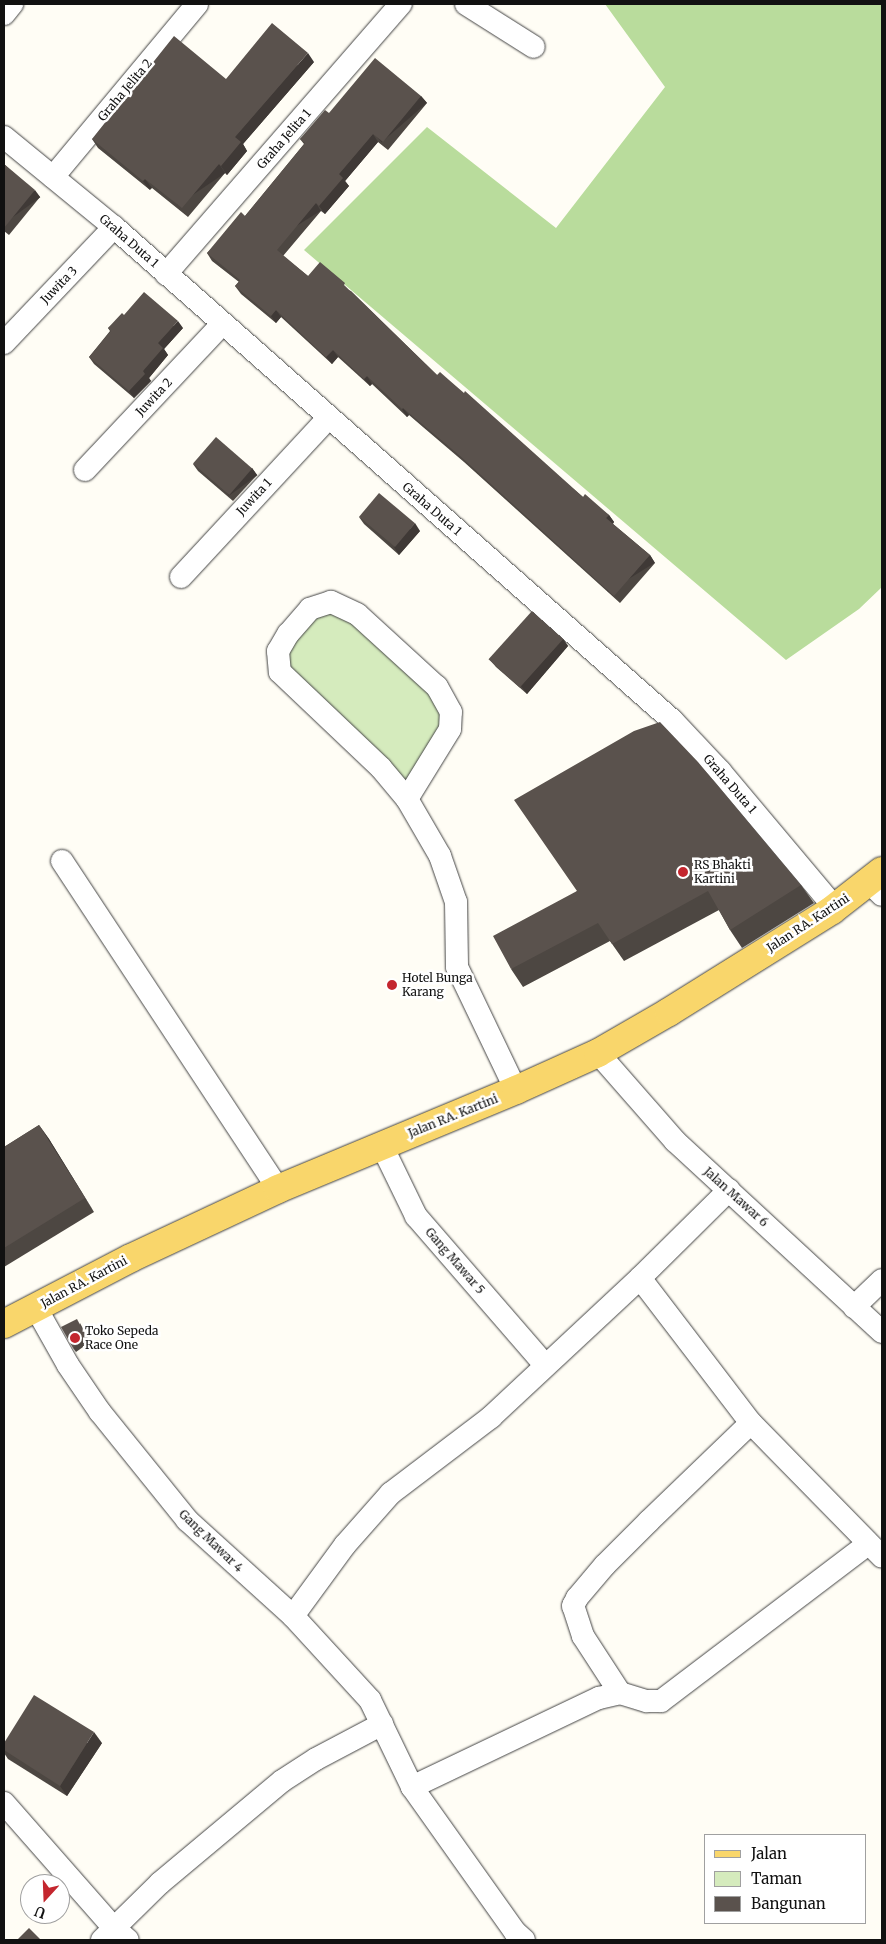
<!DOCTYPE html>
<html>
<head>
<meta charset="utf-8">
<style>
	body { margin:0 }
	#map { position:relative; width:886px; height:1944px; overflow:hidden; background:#fffdf5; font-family:Merriweather,serif }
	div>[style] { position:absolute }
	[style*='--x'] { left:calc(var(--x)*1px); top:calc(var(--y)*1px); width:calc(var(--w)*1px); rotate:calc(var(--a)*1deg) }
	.green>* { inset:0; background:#d5ebbd }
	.forest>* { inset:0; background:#b9dc9c }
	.roads { filter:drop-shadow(0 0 1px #444) drop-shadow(0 0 1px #444) }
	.street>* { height:22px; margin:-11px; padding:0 11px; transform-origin:11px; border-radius:11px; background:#fff }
	.primary>* { height:28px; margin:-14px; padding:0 14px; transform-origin:14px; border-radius:14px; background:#f9d66b }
	.wall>* { inset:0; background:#4d4742 }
	.shaded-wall>* { inset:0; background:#3f3936; transform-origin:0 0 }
	.building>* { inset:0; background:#5a524d; transform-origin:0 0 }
	.dots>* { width:14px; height:14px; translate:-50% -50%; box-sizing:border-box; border:2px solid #fff; border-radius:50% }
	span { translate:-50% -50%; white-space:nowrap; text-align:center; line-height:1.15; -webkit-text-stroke:5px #fff; paint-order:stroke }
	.street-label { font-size:12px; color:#111 }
	.poi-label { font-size:12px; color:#111 }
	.left { translate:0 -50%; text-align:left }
	.frame { position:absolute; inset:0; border:5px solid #111; pointer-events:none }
	.legend { position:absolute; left:704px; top:1834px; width:162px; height:90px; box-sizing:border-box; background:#fff; border:1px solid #a0a0a0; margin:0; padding:6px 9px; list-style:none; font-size:15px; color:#111 }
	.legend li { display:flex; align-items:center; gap:10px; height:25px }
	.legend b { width:25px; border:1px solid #a0a0a0 }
	.north { position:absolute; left:20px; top:1874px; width:50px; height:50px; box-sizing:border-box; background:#fff; border:1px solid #a0a0a0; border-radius:50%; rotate:200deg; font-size:14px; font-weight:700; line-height:20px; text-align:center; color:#111 }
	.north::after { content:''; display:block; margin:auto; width:18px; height:22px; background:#c4262e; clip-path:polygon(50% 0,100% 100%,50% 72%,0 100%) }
</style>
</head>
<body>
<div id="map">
	<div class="green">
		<div style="clip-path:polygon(331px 602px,451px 712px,407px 799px,280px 672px,288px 634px)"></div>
	</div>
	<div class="forest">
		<div style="clip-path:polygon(605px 4px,882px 4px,882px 587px,859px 609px,786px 660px,304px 250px,427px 127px,556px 228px,665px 87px)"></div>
	</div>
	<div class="roads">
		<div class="street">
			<div style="--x:466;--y:4;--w:80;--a:32.3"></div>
			<div style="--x:4;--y:14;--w:13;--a:-51"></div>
			<div style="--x:4;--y:137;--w:142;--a:39.3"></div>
			<div style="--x:114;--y:227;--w:746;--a:41.47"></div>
			<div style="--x:673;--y:721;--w:69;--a:46.8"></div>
			<div style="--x:720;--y:771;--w:179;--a:50"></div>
			<div style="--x:53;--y:177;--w:225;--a:-50.2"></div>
			<div style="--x:166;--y:274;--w:358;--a:-49"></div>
			<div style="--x:4;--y:343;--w:160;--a:-46.5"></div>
			<div style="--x:85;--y:470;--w:200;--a:-46.8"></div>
			<div style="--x:181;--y:577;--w:217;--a:-47.2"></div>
			<div style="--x:407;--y:799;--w:82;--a:-58.4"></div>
			<div style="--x:450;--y:729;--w:17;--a:-87"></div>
			<div style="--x:451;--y:712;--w:29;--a:-119"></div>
			<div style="--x:437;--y:687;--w:108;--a:-137.6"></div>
			<div style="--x:357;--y:614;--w:29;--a:-155"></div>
			<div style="--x:331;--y:602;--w:22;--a:162"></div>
			<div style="--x:310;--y:609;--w:33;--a:131"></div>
			<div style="--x:288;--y:634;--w:20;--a:120"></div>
			<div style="--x:278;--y:651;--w:21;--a:85"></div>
			<div style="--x:280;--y:672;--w:139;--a:43.5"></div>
			<div style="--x:381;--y:768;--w:40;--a:50"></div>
			<div style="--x:407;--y:799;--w:66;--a:59.9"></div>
			<div style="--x:440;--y:856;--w:49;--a:70.8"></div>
			<div style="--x:456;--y:902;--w:65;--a:89.1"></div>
			<div style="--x:457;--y:967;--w:136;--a:64.4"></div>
			<div style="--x:62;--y:861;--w:393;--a:56.6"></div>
			<div style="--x:869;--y:882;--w:18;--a:45"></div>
			<div style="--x:598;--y:1053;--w:117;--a:48.8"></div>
			<div style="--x:675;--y:1141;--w:282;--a:42.7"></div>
			<div style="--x:382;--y:1146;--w:78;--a:64.1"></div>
			<div style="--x:416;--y:1216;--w:197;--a:49.1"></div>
			<div style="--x:729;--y:1190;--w:125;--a:135.3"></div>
			<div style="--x:640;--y:1278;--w:183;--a:52.6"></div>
			<div style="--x:751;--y:1423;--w:187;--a:45.6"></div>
			<div style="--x:854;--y:1307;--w:39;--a:-44"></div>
			<div style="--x:36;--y:1308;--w:65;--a:60.7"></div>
			<div style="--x:68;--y:1365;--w:57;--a:55.8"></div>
			<div style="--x:100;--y:1412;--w:139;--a:51.1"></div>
			<div style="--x:187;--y:1520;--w:143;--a:42.2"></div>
			<div style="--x:293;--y:1616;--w:114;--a:47.5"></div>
			<div style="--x:370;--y:1700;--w:97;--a:64.2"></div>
			<div style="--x:412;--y:1787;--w:178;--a:54.6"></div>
			<div style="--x:515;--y:1932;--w:12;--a:42"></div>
			<div style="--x:293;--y:1616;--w:88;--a:-53.8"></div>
			<div style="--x:345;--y:1545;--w:69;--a:-48.5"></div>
			<div style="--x:391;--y:1493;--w:126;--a:-37.2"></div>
			<div style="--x:491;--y:1417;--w:204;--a:-43"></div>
			<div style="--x:620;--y:1693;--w:68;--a:-123"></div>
			<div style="--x:583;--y:1636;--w:32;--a:-108"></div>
			<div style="--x:573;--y:1606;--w:9;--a:-63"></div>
			<div style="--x:577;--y:1598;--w:43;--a:-49.7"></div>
			<div style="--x:605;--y:1565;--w:62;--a:-45"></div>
			<div style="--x:649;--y:1521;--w:141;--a:-43.9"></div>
			<div style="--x:412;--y:1787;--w:207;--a:-25.5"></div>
			<div style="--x:599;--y:1698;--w:22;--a:-13"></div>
			<div style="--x:620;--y:1693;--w:28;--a:17"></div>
			<div style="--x:647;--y:1701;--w:14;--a:0"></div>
			<div style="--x:661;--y:1701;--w:260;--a:-37.2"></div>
			<div style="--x:4;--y:1803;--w:167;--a:48.7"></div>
			<div style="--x:114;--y:1928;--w:18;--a:41"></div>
			<div style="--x:102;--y:1940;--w:81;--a:-44.5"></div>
			<div style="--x:160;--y:1883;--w:159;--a:-39.9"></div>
			<div style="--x:282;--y:1781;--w:40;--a:-32.9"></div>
			<div style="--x:316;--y:1759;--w:75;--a:-27.9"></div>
		</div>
		<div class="primary">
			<div style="--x:4;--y:1324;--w:143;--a:-27.5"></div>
			<div style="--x:131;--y:1258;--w:162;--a:-25.1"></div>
			<div style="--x:278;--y:1189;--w:258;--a:-22.6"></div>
			<div style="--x:516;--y:1090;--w:90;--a:-24.3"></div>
			<div style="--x:598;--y:1053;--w:82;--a:-30"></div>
			<div style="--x:669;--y:1012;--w:192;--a:-32"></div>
			<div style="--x:832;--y:910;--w:63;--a:-38"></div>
		</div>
	</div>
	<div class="wall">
		<div style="clip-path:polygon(314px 62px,243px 144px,247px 151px,227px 175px,225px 173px,188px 217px,152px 188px,150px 190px,98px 148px,92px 139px,226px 79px)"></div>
		<div style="clip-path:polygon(421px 96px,427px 103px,388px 150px,378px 142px,345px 181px,349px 186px,325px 214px,321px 211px,283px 256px,308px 276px,351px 291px,437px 375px,583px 497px,609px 515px,614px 522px,613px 524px,650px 555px,655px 563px,620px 603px,464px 462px,409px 415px,407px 417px,372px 384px,370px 386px,338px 357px,332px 364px,281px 317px,276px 323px,241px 294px,235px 286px,239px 282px,212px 261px,207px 253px,245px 216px,304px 144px,300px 139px,329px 113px)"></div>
		<div style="clip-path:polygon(4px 164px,40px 197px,9px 235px,4px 231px)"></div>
		<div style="clip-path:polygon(124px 315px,183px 328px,164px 349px,168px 355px,149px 378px,151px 381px,134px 398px,94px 364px,89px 357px,110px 331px,108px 328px)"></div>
		<div style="clip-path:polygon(193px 464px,252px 468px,257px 475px,233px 501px,198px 471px)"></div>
		<div style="clip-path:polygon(359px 517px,420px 531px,399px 555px,364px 524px)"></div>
		<div style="clip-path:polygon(563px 639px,568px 646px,527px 694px,496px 667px,490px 660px)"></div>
		<div style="clip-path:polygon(801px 885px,814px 903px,742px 948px,730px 930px,719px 910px,624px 961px,610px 941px,523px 987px,511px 969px,577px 891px)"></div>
		<div style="clip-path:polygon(39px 1125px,49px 1139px,94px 1212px,4px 1267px,4px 1147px)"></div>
		<div style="clip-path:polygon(80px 1323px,90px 1342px,76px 1352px,73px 1348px)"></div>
		<div style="clip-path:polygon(4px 1743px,102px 1743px,67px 1796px,8px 1759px,4px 1753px)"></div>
	</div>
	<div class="shaded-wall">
		<div style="clip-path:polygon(308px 53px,314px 62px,243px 144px,247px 151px,227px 175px,221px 166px,235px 137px)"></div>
		<div style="left:421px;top:96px;width:9px;height:60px;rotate:49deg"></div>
		<div style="clip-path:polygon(373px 134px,378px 142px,345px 181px,349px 186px,325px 214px,319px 206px,339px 174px)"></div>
		<div style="left:219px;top:164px;width:11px;height:57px;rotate:56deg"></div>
		<div style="left:145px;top:179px;width:11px;height:3px;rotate:52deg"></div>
		<div style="left:35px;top:190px;width:9px;height:49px;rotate:54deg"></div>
		<div style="left:316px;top:203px;width:9px;height:61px;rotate:58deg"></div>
		<div style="clip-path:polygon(276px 310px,281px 317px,276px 323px,271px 316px)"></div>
		<div style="clip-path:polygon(178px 321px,183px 328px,164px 349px,168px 355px,149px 378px,151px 381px,134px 398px,129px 391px,143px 371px,158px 343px)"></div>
		<div style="clip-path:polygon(333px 350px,338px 357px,332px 364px,326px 357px)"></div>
		<div style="clip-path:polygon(367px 376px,372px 384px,370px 386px,364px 379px)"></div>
		<div style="clip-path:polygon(403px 408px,409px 415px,407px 417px,402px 409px)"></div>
		<div style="left:252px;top:468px;width:9px;height:35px;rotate:54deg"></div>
		<div style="clip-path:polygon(609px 515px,614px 522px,611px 525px,606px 518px)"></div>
		<div style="clip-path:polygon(415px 523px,420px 531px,399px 555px,394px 547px)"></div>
		<div style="left:650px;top:555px;width:9px;height:55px;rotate:58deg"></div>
		<div style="clip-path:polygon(563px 639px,568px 646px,527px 694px,521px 686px)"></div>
		<div style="clip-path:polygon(39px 1125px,49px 1139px,94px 1212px,85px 1198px)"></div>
		<div style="clip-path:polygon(94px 1732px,102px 1743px,67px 1796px,60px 1786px)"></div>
	</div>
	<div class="building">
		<div style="clip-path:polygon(272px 23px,308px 53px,235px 137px,241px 142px,221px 166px,219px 164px,182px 208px,145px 179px,143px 181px,92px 139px,174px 36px,226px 79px)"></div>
		<div style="clip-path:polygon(375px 58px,421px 96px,383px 142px,373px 134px,339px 174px,343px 178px,319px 206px,316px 203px,277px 250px,308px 276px,320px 262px,345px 283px,344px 285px,437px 375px,440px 372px,464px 393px,465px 391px,583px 497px,585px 494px,609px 515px,606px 518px,650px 555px,614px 596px,459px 455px,403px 408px,402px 409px,367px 376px,364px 379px,333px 350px,326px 357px,276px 310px,271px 316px,235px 286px,240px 280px,207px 253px,241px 212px,245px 216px,305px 143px,300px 139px,325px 110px,329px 113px)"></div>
		<div style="clip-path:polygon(4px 164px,35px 190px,4px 228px)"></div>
		<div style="clip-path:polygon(144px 292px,178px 321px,158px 343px,163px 348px,143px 371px,145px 374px,129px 391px,89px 357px,111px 331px,108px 328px,122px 313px,124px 315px)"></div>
		<div style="left:216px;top:437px;width:48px;height:35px;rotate:41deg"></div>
		<div style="left:379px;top:493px;width:47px;height:31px;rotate:40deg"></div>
		<div style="left:532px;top:611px;width:42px;height:65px;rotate:42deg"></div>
		<div style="clip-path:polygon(660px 722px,698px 762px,801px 885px,730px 930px,708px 891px,612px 944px,598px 923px,511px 969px,493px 936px,577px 891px,514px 800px,634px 731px)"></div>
		<div style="clip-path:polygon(39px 1125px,85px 1198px,4px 1248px,4px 1147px)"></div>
		<div style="clip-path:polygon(77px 1319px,87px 1338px,73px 1348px,61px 1327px)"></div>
		<div style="clip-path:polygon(34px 1695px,94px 1732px,60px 1786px,4px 1750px,4px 1743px)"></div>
		<div style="clip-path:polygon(29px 1928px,41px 1940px,17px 1940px)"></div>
	</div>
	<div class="dots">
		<div style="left:683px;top:872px;background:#c4262e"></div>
		<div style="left:392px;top:985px;background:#c4262e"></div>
		<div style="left:75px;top:1338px;background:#c4262e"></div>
	</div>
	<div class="street-label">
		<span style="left:125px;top:90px;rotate:-50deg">Graha Jelita 2</span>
		<span style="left:284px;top:139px;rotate:-49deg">Graha Jelita 1</span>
		<span style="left:129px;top:241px;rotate:41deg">Graha Duta 1</span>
		<span style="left:59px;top:285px;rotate:-46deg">Juwita 3</span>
		<span style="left:154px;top:397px;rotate:-47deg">Juwita 2</span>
		<span style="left:254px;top:497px;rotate:-47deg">Juwita 1</span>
		<span style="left:432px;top:509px;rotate:41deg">Graha Duta 1</span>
		<span style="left:730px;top:784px;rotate:49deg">Graha Duta 1</span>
		<span style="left:808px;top:923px;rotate:-33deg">Jalan RA. Kartini</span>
		<span style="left:453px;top:1116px;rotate:-22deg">Jalan RA. Kartini</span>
		<span style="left:736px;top:1197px;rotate:42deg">Jalan Mawar 6</span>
		<span style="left:455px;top:1261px;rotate:49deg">Gang Mawar 5</span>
		<span style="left:84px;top:1282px;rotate:-28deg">Jalan RA. Kartini</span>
		<span style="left:211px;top:1541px;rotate:44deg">Gang Mawar 4</span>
	</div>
	<div class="poi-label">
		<span class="left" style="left:694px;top:872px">RS Bhakti<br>Kartini</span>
		<span class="left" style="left:402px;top:985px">Hotel Bunga<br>Karang</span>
		<span class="left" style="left:85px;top:1338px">Toko Sepeda<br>Race One</span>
	</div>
	<div class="frame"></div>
	<ul class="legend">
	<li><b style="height:6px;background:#f9d66b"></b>Jalan</li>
	<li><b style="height:14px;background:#d5ebbd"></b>Taman</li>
	<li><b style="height:14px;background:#5a524d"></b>Bangunan</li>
	</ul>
	<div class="north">U</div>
</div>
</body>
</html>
